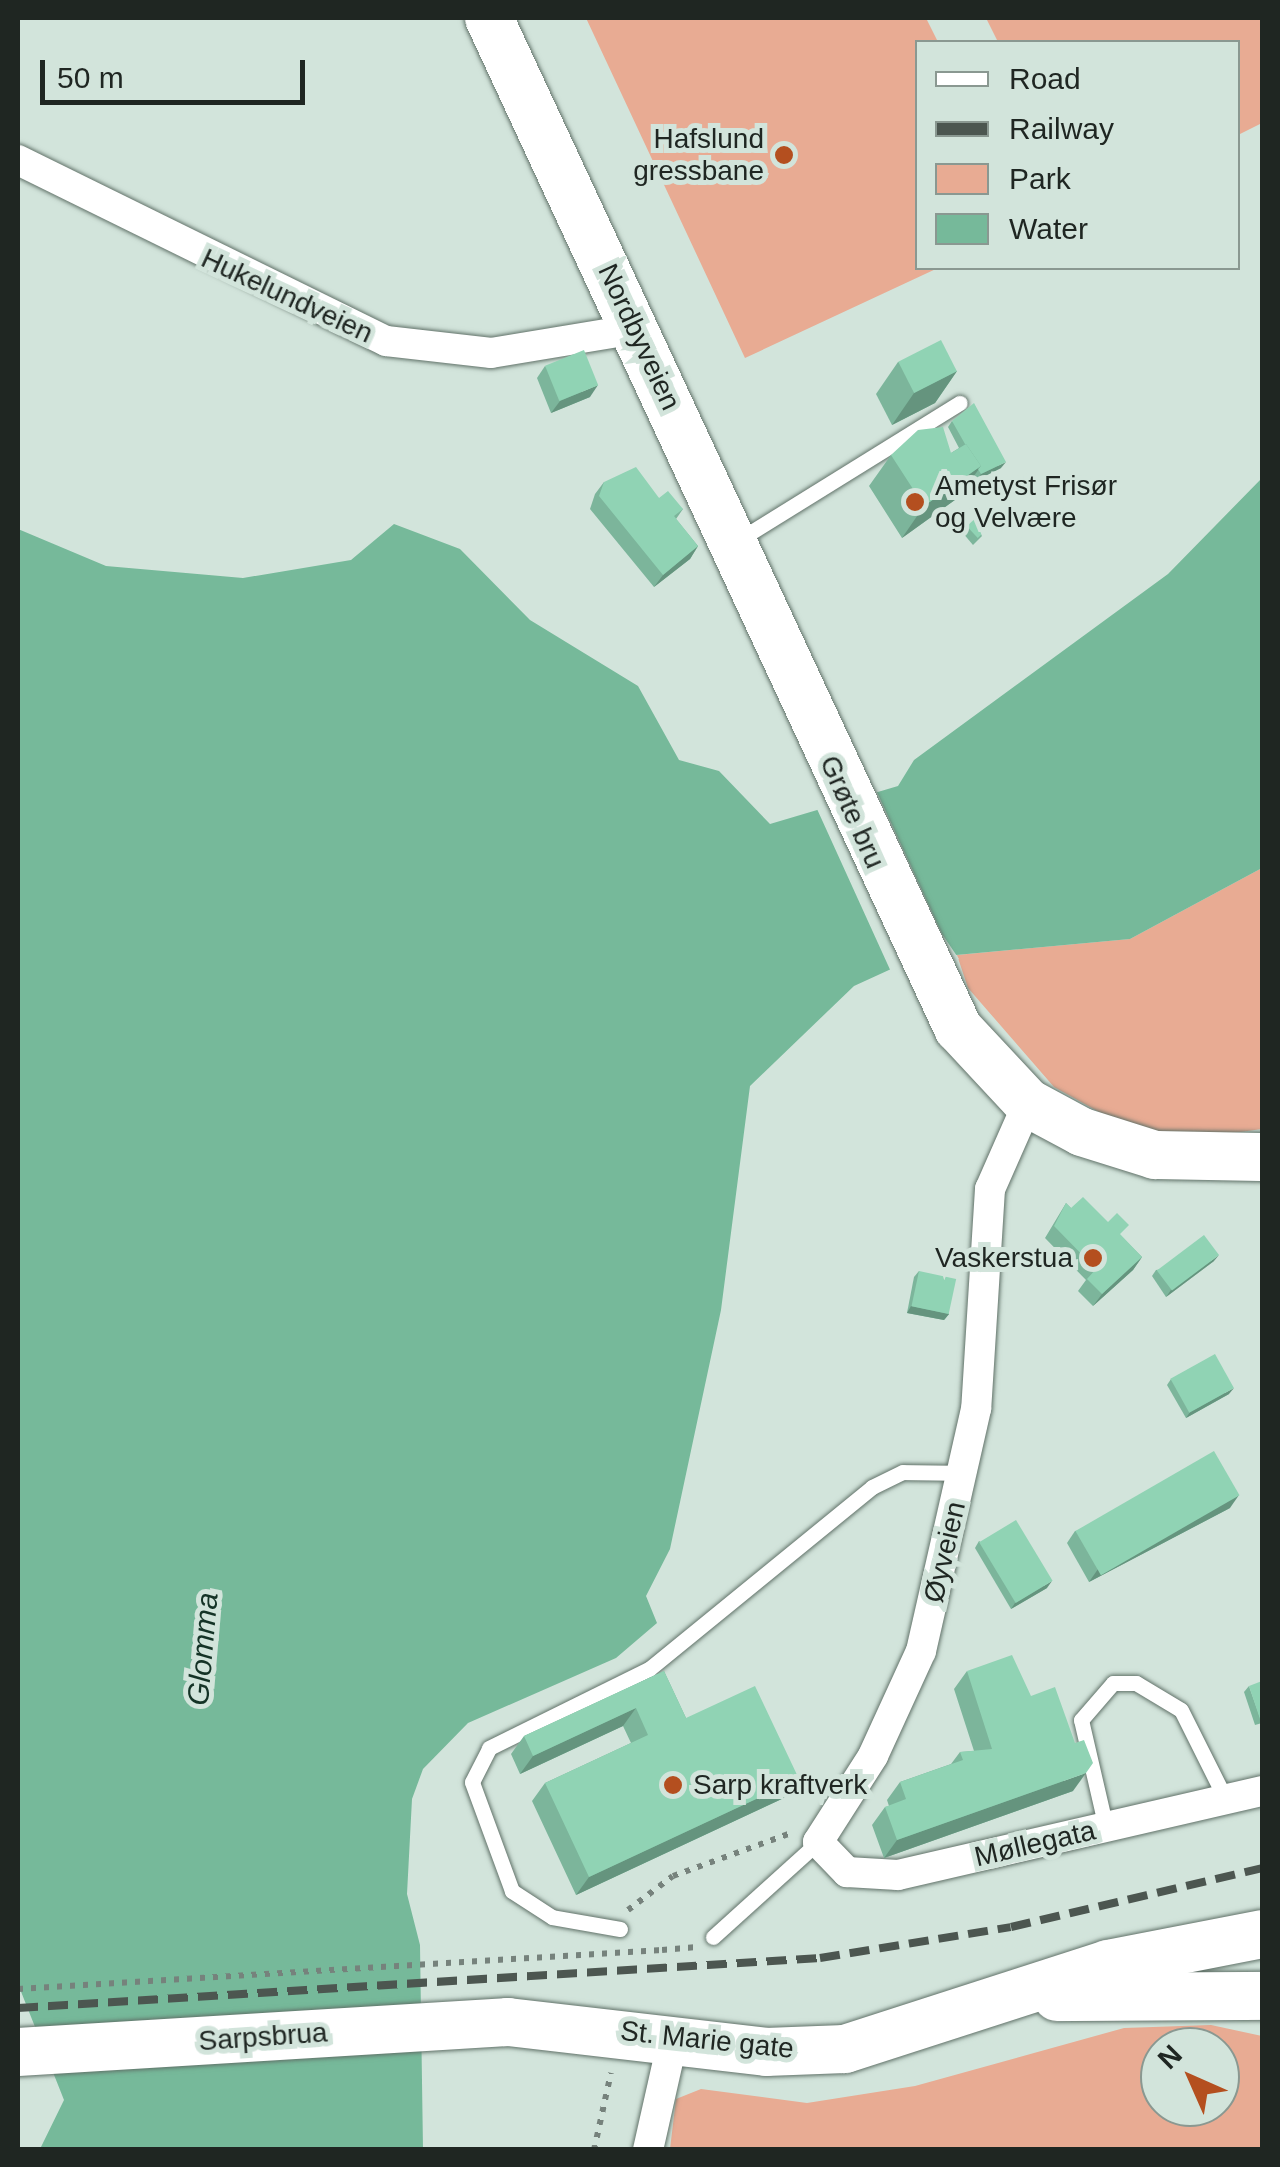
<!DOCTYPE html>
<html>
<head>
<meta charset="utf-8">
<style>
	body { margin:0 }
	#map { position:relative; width:1280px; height:2167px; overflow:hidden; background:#d2e4db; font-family:Arial,sans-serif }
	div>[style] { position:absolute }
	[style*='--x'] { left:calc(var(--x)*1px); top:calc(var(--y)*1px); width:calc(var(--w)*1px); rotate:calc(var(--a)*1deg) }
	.green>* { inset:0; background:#e8ab93 }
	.water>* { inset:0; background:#76b99a }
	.pier>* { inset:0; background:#d2e4db }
	.path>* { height:6px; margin-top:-3px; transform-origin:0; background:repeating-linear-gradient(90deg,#76827c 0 5px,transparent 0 13px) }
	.roads { filter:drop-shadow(0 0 2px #617269) drop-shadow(0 0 2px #617269) }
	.service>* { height:15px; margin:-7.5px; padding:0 7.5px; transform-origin:7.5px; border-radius:7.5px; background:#fff }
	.minor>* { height:30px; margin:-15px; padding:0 15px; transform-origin:15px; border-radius:15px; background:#fff }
	.primary>* { height:48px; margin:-24px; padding:0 24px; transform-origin:24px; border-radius:24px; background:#fff }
	.rail>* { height:8px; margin-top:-4px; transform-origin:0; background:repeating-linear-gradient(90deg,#4c5650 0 20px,transparent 0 30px) }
	.path-bridge>* { height:6px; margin-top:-3px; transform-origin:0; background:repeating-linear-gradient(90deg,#76827c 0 5px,transparent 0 13px) }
	.wall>* { inset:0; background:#7cb59b }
	.shaded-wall>* { inset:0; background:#65947e }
	.building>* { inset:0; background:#90d3b4; transform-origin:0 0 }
	.dots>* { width:28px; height:28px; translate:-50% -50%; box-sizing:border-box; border:5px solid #d2e4db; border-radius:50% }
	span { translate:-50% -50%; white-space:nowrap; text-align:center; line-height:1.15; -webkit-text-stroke:10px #d2e4db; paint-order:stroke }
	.poi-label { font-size:28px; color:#1f2622 }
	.right { translate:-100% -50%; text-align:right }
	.left { translate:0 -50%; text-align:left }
	.street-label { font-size:28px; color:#1f2622 }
	.water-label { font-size:30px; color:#143326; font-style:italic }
	.frame { position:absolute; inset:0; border:20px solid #1f2622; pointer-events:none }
	.legend { position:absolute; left:915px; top:40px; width:325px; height:230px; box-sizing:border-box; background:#d2e4db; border:2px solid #8a9891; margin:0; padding:12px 18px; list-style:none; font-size:30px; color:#1f2622 }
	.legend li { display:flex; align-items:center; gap:20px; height:50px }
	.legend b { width:50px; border:2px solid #8a9891 }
	.north { position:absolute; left:1140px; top:2027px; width:100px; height:100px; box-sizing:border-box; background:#d2e4db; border:2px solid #8a9891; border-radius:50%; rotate:315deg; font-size:28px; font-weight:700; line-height:40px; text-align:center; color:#1f2622 }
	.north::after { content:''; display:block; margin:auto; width:35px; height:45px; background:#b44f1f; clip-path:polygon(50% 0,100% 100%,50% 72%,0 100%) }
	.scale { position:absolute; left:40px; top:60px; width:265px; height:45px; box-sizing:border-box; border:5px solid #1f2622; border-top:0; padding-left:12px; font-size:30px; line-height:35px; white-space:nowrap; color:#1f2622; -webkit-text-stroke:8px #d2e4db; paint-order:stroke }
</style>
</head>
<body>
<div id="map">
	<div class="green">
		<div style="clip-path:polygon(586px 18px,926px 18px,938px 42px,918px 42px,918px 268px,938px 268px,745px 358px)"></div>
		<div style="clip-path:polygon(986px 18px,1262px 18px,1262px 123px,1238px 135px,1238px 42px,998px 42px)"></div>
		<div style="clip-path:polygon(1262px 868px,1262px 1129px,1181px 1140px,1108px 1117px,1054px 1087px,968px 988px,957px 955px,1130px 939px)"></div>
		<div style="clip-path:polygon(evenodd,1211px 2025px,1262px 2036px,1262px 2149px,670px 2149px,676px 2099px,701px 2089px,807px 2103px,915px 2086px,1124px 2028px,1211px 2025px,1160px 2047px,1220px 2047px,1220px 2107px,1160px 2107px,1160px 2047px)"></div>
	</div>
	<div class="water">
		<div style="clip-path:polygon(1262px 478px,1262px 868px,1130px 939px,913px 959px,854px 986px,750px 1086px,721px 1310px,670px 1549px,646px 1596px,657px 1623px,616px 1658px,468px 1723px,423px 1769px,412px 1799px,407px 1894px,420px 1945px,423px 2149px,40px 2149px,64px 2100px,18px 1984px,18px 529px,106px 566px,243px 578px,351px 560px,394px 524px,460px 549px,530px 620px,638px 686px,679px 760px,719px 771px,770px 824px,898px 786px,914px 760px,1168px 574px)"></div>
	</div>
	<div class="pier">
		<div style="clip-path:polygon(875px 788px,942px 934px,959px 959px,892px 974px,817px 809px)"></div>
	</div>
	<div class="path">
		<div style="--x:628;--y:1910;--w:56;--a:-37.1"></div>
		<div style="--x:673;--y:1876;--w:126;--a:-20"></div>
		<div style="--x:662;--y:1950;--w:32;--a:-5"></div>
		<div style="--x:594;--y:2150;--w:79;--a:-77.6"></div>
	</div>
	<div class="roads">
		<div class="service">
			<div style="--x:737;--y:541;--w:262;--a:-31.8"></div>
			<div style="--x:1106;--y:1828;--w:111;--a:-103"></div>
			<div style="--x:1081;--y:1720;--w:49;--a:-49.1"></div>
			<div style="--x:1113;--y:1683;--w:23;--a:0"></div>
			<div style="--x:1136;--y:1683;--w:52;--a:31"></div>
			<div style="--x:1181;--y:1710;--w:101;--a:63.4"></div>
			<div style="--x:620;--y:1929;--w:69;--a:-170"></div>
			<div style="--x:552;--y:1917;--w:48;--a:-147"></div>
			<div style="--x:512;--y:1891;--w:116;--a:-110.2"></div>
			<div style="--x:472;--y:1782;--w:38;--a:-63"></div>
			<div style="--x:489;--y:1748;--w:178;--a:-26.3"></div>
			<div style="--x:649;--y:1669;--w:288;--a:-39.2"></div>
			<div style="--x:872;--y:1487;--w:34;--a:-26"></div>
			<div style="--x:903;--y:1472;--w:61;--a:0.9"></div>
			<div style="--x:713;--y:1937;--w:142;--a:-42.1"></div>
		</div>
		<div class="minor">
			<div style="--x:18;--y:160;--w:410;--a:26.2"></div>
			<div style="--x:386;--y:341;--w:106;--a:6.5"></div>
			<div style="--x:491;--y:353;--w:147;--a:-9.4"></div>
			<div style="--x:1028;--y:1103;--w:94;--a:113.8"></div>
			<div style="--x:990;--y:1189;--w:220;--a:93.6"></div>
			<div style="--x:976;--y:1409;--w:248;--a:102.8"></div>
			<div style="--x:921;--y:1651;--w:115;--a:114.6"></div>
			<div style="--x:873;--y:1756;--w:102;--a:122.6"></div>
			<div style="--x:818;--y:1842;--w:42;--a:46"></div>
			<div style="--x:847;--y:1872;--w:51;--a:3.4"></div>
			<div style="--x:898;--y:1875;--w:374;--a:-13"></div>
			<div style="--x:648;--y:2150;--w:114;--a:-77.3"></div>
		</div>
		<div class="primary">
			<div style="--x:489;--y:18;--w:1114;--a:65.09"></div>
			<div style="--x:958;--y:1028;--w:103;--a:47"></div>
			<div style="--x:1028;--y:1103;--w:61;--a:28.2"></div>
			<div style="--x:1082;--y:1132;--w:77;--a:17.5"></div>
			<div style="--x:1155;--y:1155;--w:107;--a:1.1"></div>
			<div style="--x:1057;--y:1997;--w:205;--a:-0.3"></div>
			<div style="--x:18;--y:2052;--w:491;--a:-3.5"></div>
			<div style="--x:508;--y:2022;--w:260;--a:6.6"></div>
			<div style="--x:766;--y:2052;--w:79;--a:-2.2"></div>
			<div style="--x:845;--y:2049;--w:276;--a:-17.9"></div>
			<div style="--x:1108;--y:1964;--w:157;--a:-11"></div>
		</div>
	</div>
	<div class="rail">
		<div style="--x:18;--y:2008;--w:804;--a:-3.57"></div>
		<div style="--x:820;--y:1958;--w:193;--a:-9.2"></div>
		<div style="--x:1011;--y:1927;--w:258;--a:-13.2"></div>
	</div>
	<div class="path-bridge">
		<div style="--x:18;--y:1989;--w:645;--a:-3.47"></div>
	</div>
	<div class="wall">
		<div style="clip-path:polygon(898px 362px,957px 371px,935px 403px,892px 425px,876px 394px)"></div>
		<div style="clip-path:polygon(545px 366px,590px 397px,551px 413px,537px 378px)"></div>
		<div style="clip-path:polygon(952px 421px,1001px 468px,977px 480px,974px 475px,959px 497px,902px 538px,869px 486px,891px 455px,951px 453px,959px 448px,948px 427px)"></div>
		<div style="clip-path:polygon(604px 482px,659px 498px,683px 509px,676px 519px,698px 546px,690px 559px,654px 587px,590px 509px,595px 494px)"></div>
		<div style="clip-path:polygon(966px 526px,986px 532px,973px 545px,962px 532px)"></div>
		<div style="clip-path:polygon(1066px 1203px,1071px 1208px,1122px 1237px,1142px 1257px,1133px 1270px,1093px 1306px,1078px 1291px,1086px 1280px,1045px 1238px)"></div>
		<div style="clip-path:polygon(1214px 1261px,1166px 1297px,1152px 1276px,1156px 1270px)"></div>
		<div style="clip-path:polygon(919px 1271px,949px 1314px,944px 1320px,907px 1313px,914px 1277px)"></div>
		<div style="clip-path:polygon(1171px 1379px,1229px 1394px,1186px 1418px,1167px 1385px)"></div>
		<div style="clip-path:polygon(1230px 1508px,1089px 1582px,1067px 1543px,1075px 1531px)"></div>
		<div style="clip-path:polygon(979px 1541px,1047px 1588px,1011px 1609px,975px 1548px)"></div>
		<div style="clip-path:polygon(664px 1671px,686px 1718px,786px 1797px,576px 1895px,532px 1801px,545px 1783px,631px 1743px,623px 1726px,520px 1774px,511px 1754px,524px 1736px)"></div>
		<div style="clip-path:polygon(967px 1671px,1073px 1791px,884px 1858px,872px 1825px,885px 1807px,889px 1806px,887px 1800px,900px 1782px,951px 1764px,960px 1752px,974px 1751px,954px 1689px)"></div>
		<div style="clip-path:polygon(1249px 1686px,1262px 1723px,1255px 1725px,1244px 1692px)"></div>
	</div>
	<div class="shaded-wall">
		<div style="clip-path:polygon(957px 371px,935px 403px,892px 425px,914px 393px)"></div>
		<div style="clip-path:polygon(598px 385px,590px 397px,551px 413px,560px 401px)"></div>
		<div style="clip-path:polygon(1006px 462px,1001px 468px,977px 480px,981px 474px)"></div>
		<div style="clip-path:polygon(981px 466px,959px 497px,902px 538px,924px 506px)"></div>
		<div style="clip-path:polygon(698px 546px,690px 559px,654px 587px,663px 575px)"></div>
		<div style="clip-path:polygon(1219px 1255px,1214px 1261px,1166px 1297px,1171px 1290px)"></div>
		<div style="clip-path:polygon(1142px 1257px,1133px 1270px,1093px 1306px,1102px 1294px)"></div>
		<div style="clip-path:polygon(911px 1306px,949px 1314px,944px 1320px,907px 1313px)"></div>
		<div style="clip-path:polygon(1234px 1388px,1229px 1394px,1186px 1418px,1190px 1412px)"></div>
		<div style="clip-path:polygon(1239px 1495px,1230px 1508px,1089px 1582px,1098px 1569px)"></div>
		<div style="clip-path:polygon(1052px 1581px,1047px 1588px,1011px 1609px,1015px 1603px)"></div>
		<div style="clip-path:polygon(636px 1708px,623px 1726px,520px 1774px,533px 1756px)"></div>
		<div style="clip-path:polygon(1086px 1773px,1073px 1791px,884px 1858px,897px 1840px)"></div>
		<div style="clip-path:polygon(799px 1779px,786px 1797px,576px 1895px,589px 1877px)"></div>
	</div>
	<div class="building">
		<div style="left:941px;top:340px;width:35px;height:48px;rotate:63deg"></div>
		<div style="left:584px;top:350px;width:38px;height:42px;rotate:68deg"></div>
		<div style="clip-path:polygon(974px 403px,1006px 462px,981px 474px,978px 469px,981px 466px,966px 444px,965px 444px,952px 421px)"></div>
		<div style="clip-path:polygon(943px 427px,951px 453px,966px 444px,981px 466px,924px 506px,891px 455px,918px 430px)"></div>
		<div style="clip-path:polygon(636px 467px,659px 498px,668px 491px,683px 509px,674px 516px,698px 546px,663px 575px,599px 496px,604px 482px)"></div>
		<div style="left:980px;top:514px;width:16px;height:18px;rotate:47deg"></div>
		<div style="clip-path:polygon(1083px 1197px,1108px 1222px,1117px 1213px,1129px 1225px,1120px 1234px,1142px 1257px,1102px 1294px,1087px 1279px,1096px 1269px,1054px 1226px,1066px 1203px,1071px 1208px)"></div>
		<div style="left:1204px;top:1235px;width:25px;height:59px;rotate:53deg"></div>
		<div style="left:919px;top:1271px;width:38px;height:36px;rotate:12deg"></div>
		<div style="left:1215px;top:1354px;width:39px;height:51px;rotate:61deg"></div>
		<div style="left:1214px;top:1451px;width:51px;height:160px;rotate:60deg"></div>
		<div style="left:1016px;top:1520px;width:71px;height:43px;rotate:59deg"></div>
		<div style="clip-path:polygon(1012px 1655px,1031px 1696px,1055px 1687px,1075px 1743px,1084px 1740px,1093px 1763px,1086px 1773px,897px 1840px,885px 1807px,906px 1799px,900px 1782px,963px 1760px,960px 1752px,992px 1749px,967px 1671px)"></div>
		<div style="clip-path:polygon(664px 1671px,686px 1718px,755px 1686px,799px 1779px,589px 1877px,545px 1783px,648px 1735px,636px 1708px,533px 1756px,524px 1736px)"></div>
		<div style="clip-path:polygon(1262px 1681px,1262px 1718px,1260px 1719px,1249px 1686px)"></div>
	</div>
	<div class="dots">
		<div style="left:784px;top:155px;background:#b44f1f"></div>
		<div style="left:915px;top:502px;background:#b44f1f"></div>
		<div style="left:1093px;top:1258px;background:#b44f1f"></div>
		<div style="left:673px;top:1785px;background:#b44f1f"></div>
	</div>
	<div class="poi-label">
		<span class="right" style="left:764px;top:155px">Hafslund<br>gressbane</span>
		<span class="left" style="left:935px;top:502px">Ametyst Frisør<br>og Velvære</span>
		<span class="right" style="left:1073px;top:1258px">Vaskerstua</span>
		<span class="left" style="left:693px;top:1785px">Sarp kraftverk</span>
	</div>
	<div class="street-label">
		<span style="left:287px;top:296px;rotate:25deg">Hukelundveien</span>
		<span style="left:639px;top:337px;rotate:65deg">Nordbyveien</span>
		<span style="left:852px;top:812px;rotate:66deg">Grøte bru</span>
		<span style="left:945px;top:1552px;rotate:-77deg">Øyveien</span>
		<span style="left:1035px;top:1844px;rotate:-13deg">Møllegata</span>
		<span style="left:263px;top:2037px;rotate:-4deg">Sarpsbrua</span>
		<span style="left:707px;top:2040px;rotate:6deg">St. Marie gate</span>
	</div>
	<div class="water-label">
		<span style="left:203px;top:1649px;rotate:-85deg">Glomma</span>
	</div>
	<div class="frame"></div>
	<ul class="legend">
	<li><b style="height:12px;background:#fff"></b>Road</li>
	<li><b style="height:12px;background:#4c5650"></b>Railway</li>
	<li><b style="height:28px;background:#e8ab93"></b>Park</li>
	<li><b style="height:28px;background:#76b99a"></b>Water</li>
	</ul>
	<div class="north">N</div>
	<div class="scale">50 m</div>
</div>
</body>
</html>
